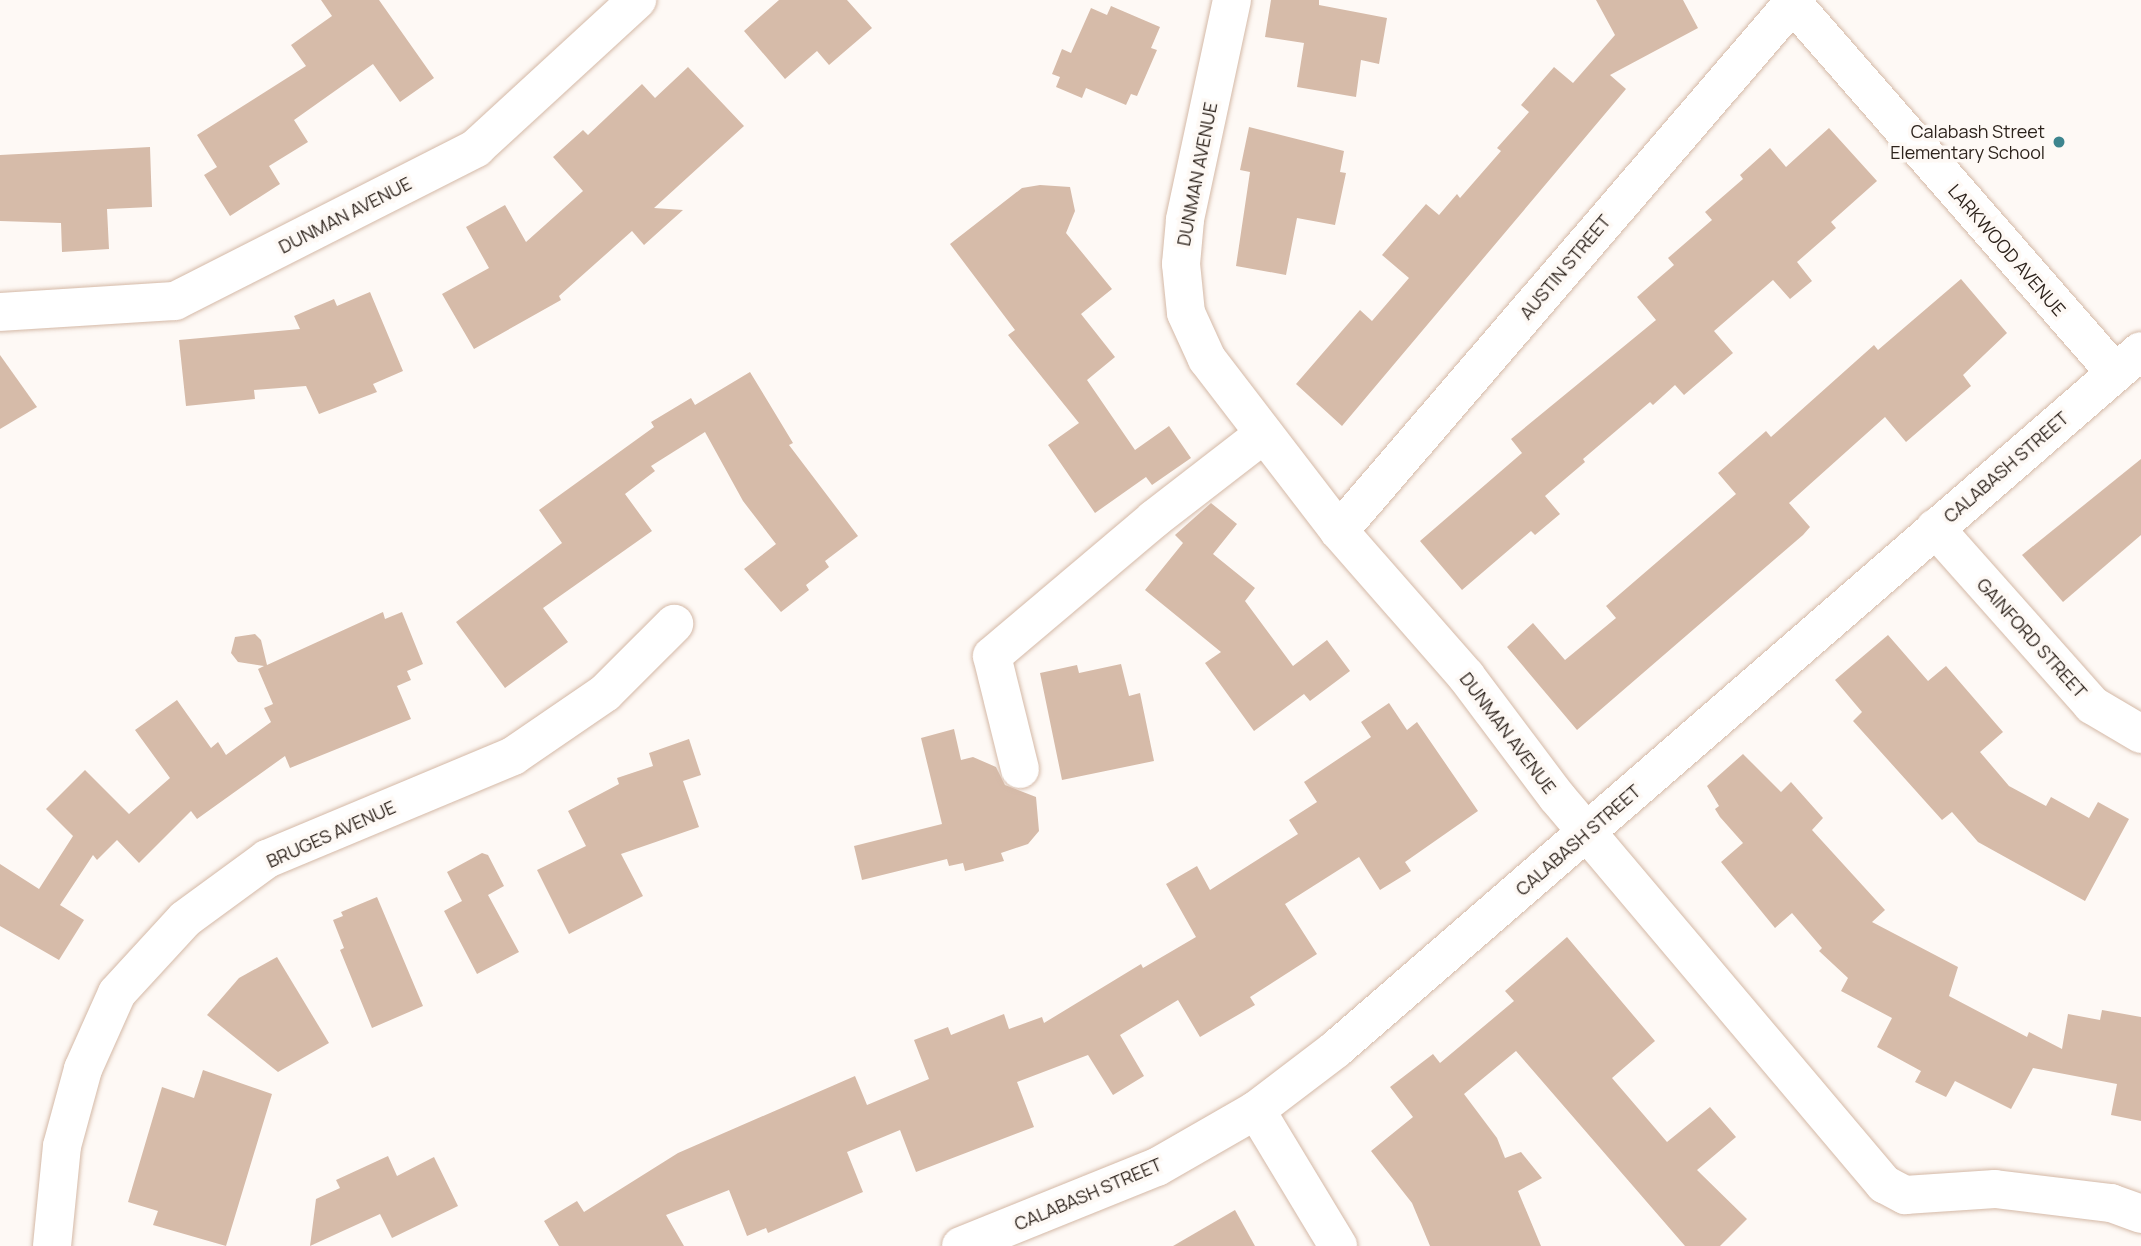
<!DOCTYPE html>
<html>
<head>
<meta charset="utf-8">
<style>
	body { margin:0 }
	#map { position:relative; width:2141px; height:1246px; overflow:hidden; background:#fef9f5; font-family:Manrope,sans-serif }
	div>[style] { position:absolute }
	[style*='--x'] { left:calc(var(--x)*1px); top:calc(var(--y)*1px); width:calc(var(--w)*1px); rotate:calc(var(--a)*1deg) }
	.building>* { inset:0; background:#d6bba9 }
	.roads { filter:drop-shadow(0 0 2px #d4b9a7) drop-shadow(0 0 2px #d4b9a7) }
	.minor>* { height:38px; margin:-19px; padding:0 19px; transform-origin:19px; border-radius:19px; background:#fff }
	.dots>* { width:19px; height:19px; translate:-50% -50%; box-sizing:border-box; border:4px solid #fef9f5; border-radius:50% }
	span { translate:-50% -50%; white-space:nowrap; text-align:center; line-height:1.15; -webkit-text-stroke:7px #fef9f5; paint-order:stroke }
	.poi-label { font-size:18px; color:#2d231c }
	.right { translate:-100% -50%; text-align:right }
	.street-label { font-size:18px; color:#2d231c }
</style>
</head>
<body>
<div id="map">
	<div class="building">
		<div style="clip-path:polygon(321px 0,379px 0,434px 78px,400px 102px,373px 64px,294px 120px,308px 142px,269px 166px,280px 184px,230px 216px,204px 175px,217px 167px,197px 135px,306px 66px,291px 45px,332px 16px)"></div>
		<div style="clip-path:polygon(779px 0,847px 0,872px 28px,829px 65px,817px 51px,785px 79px,744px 31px)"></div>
		<div style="clip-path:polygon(1271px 0,1319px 0,1319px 5px,1387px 18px,1379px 64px,1361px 60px,1356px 97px,1297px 87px,1304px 43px,1265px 37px)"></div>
		<div style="clip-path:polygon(1596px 0,1683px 0,1698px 28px,1610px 75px,1626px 89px,1342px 426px,1296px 384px,1360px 310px,1372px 321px,1409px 278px,1382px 255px,1426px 204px,1439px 215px,1457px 194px,1460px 198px,1501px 151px,1497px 148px,1529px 112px,1521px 105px,1554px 67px,1573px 83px,1615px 35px)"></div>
		<div style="clip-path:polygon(1111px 6px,1160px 27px,1151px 48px,1157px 50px,1137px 96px,1131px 94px,1126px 105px,1086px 88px,1082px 98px,1056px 87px,1060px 77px,1052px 74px,1062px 49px,1071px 53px,1091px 8px,1107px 15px)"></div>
		<div style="clip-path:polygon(688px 67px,744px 126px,654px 208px,683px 210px,644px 245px,632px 231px,559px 296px,561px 300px,474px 349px,442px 294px,489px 268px,466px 227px,505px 205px,526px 242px,583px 191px,553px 157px,583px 130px,588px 135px,642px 84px,655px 98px)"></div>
		<div style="clip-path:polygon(1249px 127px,1344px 151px,1340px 172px,1346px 173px,1335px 225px,1297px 218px,1286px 275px,1236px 266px,1250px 172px,1240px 170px)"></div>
		<div style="clip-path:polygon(1829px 128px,1877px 181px,1831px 222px,1836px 228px,1797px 262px,1812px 281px,1790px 299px,1773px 280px,1714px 331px,1733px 353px,1684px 395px,1675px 385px,1653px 405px,1650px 402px,1583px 459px,1585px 462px,1545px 496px,1560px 514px,1535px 535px,1531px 531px,1462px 590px,1420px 541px,1522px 453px,1511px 439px,1656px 320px,1637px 297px,1674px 265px,1668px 258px,1712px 220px,1705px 212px,1743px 179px,1740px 175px,1770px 148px,1786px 167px)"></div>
		<div style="clip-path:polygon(150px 147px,152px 207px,107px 209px,109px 249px,62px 252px,61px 223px,0 221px,0 155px)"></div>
		<div style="clip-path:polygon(1040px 185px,1070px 187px,1075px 211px,1066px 233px,1112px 289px,1081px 314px,1115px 357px,1087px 380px,1135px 450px,1169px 426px,1191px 458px,1152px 485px,1146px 477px,1095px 513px,1048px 445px,1079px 423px,1008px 335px,1015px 330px,950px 244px,1022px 188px)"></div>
		<div style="clip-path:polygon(1961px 279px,2007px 333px,1963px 375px,1971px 386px,1906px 442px,1885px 417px,1789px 503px,1810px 527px,1803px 535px,1577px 730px,1507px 647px,1533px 623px,1565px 660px,1616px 618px,1606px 606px,1736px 494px,1718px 473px,1766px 431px,1771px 437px,1874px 345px,1878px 350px)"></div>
		<div style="clip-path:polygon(370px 292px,403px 371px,373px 384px,377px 392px,319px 414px,306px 386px,254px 390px,255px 399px,186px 406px,179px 340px,300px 329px,294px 316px,334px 299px,337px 306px)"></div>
		<div style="clip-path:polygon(0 355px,37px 407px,0 429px)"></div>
		<div style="clip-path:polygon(750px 372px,793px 443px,789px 445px,858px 536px,825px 561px,829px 567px,806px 585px,809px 590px,781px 612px,744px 569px,776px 544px,743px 501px,705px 432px,651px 466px,655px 471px,625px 494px,652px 531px,543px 608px,568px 642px,505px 688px,456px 622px,562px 543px,539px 510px,654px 427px,651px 422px,691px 398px,695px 405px)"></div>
		<div style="clip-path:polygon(2141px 459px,2141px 535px,2063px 602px,2022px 555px)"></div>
		<div style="clip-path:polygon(1211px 503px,1237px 524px,1213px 554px,1255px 588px,1245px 601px,1293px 666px,1327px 640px,1350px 671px,1310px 701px,1304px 694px,1254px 731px,1205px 663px,1221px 652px,1145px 590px,1183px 543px,1175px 535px)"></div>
		<div style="clip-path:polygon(383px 612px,385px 619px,402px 612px,423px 664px,407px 671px,411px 680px,397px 686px,411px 719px,290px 768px,285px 756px,197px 819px,191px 811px,139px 863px,117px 840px,97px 860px,93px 855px,60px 905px,84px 920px,59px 960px,0 926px,0 864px,39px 889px,73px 836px,46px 809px,85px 770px,129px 814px,170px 778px,135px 730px,177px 700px,211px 748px,218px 742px,226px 755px,271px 722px,264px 708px,273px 704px,258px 669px,264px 666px,238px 662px,231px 653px,235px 637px,255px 634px,261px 640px,267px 665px)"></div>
		<div style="clip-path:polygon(1888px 635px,1928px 681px,1946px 666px,2003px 732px,1980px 752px,2009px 786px,2046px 806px,2051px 797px,2089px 818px,2098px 802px,2129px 819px,2085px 901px,1978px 842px,1952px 812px,1942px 820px,1853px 721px,1862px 712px,1835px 680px)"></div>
		<div style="clip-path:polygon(1121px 664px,1129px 696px,1140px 693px,1154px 761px,1062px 780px,1040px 673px,1077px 665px,1079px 673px)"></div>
		<div style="clip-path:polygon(1389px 703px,1407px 730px,1417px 722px,1478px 811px,1405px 862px,1411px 871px,1380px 890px,1359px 857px,1285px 904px,1317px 954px,1250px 997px,1255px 1005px,1200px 1037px,1178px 1000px,1120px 1035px,1144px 1076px,1113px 1095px,1088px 1055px,1017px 1082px,1034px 1127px,916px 1172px,900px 1130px,847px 1152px,863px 1192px,768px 1233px,766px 1228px,747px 1236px,729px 1190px,666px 1215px,684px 1246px,559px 1246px,544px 1221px,577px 1201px,584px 1212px,678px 1153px,855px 1076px,867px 1105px,929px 1079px,914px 1040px,948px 1027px,951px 1035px,1004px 1014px,1009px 1029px,1042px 1017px,1044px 1023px,1141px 964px,1143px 968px,1196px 937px,1166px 884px,1197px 866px,1210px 890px,1298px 834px,1289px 820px,1317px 802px,1304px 782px,1371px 737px,1361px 722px)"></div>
		<div style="clip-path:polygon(954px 729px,961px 760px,973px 757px,996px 767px,1005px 785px,1036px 797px,1039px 831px,1028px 844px,1001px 853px,1004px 861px,965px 871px,963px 863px,949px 866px,947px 859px,862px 880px,854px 846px,942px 824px,921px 738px)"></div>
		<div style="clip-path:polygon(689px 739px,701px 775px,683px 781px,699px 827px,621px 854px,643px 896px,569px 934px,537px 870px,586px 846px,568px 811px,619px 784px,617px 778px,653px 766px,649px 753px)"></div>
		<div style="clip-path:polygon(1743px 754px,1781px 792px,1791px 782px,1823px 818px,1812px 830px,1885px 910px,1872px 922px,1958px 967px,1949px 996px,2027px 1037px,2029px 1032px,2062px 1049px,2068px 1014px,2100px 1020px,2102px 1010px,2141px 1017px,2141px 1121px,2111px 1115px,2117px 1084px,2033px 1068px,2011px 1109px,1955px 1081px,1946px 1097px,1915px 1082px,1921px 1071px,1877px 1047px,1892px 1018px,1841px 991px,1848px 978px,1819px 951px,1822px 948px,1792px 913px,1775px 928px,1721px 862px,1743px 843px,1720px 817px,1715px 809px,1719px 806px,1707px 786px)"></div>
		<div style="clip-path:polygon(482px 853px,488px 855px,504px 886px,488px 895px,519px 952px,477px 974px,444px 911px,462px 901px,447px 872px)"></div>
		<div style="clip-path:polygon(377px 897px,423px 1006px,372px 1028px,340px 950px,344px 948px,333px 920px,343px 916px,341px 912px)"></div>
		<div style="clip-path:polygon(1567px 937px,1655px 1041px,1612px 1078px,1667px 1142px,1710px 1107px,1736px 1137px,1697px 1170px,1747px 1219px,1720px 1246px,1685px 1246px,1516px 1051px,1464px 1094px,1497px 1138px,1505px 1158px,1521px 1152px,1542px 1178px,1518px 1191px,1541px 1246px,1430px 1246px,1412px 1203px,1371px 1151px,1413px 1117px,1390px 1087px,1433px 1054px,1440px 1063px,1514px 1001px,1505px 991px)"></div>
		<div style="clip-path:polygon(277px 957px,329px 1043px,278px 1072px,207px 1015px,239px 978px)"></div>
		<div style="clip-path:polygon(203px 1070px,272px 1094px,226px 1246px,153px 1225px,158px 1211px,128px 1202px,162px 1087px,194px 1098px)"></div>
		<div style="clip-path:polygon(388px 1156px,397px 1176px,434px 1157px,458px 1206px,392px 1238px,380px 1214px,310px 1246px,316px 1199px,340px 1188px,336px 1180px)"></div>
		<div style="clip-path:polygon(1235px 1210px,1255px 1246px,1173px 1246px)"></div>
	</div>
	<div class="roads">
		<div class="minor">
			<div style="--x:1232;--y:0;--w:225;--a:102.1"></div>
			<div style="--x:1185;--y:220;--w:44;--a:95.2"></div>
			<div style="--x:1181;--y:264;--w:49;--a:84.2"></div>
			<div style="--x:1186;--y:313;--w:51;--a:65.5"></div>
			<div style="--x:1207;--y:359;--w:217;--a:52.5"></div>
			<div style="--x:1339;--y:531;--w:193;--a:48.8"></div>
			<div style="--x:1466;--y:676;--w:151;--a:53.1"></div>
			<div style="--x:1557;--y:797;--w:507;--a:49.8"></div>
			<div style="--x:1884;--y:1184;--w:24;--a:28"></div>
			<div style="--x:1905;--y:1195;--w:90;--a:-3.8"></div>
			<div style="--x:1995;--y:1189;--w:117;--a:6.9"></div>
			<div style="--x:2111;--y:1203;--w:32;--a:20"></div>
			<div style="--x:1790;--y:0;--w:495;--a:48.9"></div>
			<div style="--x:0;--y:312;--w:175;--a:-3.6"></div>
			<div style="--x:175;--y:301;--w:338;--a:-26.9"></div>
			<div style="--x:476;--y:148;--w:219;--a:-42.6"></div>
			<div style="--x:1935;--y:528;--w:237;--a:48.4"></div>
			<div style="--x:2092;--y:705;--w:57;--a:30.6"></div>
			<div style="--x:1339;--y:531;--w:695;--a:-49.32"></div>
			<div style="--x:1020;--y:769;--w:116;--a:-103.9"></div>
			<div style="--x:992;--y:656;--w:212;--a:-40.2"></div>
			<div style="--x:1154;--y:519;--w:139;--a:-37.7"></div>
			<div style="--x:1256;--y:1110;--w:159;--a:58.9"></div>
			<div style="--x:52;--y:1246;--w:100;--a:-84.3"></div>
			<div style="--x:62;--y:1146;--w:80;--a:-74.7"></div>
			<div style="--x:83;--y:1069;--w:83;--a:-65.9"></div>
			<div style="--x:117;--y:993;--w:100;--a:-47.4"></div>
			<div style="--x:185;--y:919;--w:102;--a:-36.2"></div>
			<div style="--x:267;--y:859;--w:267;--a:-22.7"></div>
			<div style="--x:513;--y:756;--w:112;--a:-34.4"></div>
			<div style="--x:605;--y:693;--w:98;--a:-45"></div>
			<div style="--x:961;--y:1246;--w:211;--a:-22"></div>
			<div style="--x:1157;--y:1167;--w:114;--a:-29.9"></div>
			<div style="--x:1256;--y:1110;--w:101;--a:-37.3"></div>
			<div style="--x:1336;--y:1049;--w:1065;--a:-40.93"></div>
		</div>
	</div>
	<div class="dots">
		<div style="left:2059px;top:142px;background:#3e858e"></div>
	</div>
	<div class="poi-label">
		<span class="right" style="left:2045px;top:142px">Calabash Street<br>Elementary School</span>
	</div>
	<div class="street-label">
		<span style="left:1197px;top:174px;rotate:-79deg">DUNMAN AVENUE</span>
		<span style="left:345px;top:215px;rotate:-27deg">DUNMAN AVENUE</span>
		<span style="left:2007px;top:250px;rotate:49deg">LARKWOOD AVENUE</span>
		<span style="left:1565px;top:267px;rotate:-50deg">AUSTIN STREET</span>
		<span style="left:2006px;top:467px;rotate:-41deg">CALABASH STREET</span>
		<span style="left:2032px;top:638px;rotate:48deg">GAINFORD STREET</span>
		<span style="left:1508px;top:733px;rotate:53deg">DUNMAN AVENUE</span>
		<span style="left:331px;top:834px;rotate:-24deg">BRUGES AVENUE</span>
		<span style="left:1578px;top:840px;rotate:-41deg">CALABASH STREET</span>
		<span style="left:1088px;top:1194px;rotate:-23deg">CALABASH STREET</span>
	</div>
</div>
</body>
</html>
